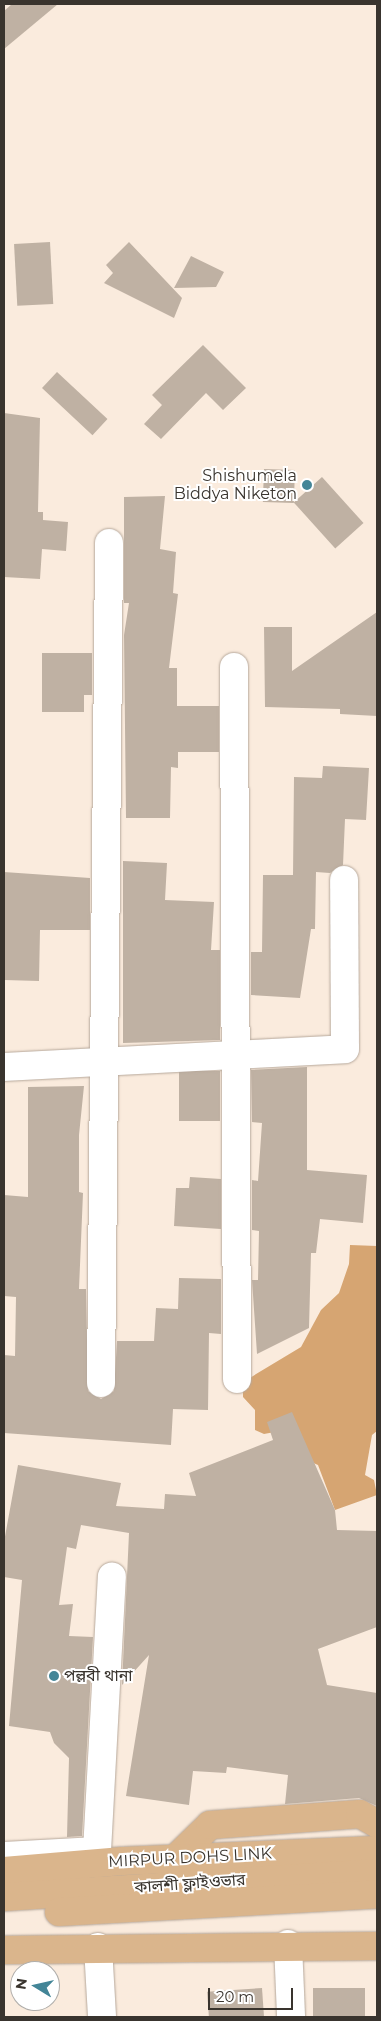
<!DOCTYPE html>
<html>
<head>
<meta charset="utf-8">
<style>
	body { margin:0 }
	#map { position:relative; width:381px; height:2021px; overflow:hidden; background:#faebdd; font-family:Montserrat,"Noto Sans Bengali",sans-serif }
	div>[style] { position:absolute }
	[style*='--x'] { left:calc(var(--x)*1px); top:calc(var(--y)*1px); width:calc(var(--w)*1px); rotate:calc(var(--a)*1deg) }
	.forest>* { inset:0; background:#d6a572 }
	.building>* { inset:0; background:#bfb1a3; transform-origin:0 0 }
	.roads { filter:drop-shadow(0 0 1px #b6a89b) drop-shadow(0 0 1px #b6a89b) }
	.street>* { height:28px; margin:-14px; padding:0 14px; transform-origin:14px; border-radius:14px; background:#fff }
	.primary>* { height:28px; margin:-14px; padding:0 14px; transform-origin:14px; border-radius:14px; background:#dab58c }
	.dots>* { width:14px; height:14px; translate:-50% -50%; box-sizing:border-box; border:2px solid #fff; border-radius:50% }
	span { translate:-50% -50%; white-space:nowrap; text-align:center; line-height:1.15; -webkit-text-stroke:4px #fff; paint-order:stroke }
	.poi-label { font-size:16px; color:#39342e }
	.right { translate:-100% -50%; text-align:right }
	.left { translate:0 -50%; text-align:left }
	.street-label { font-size:16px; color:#39342e }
	.frame { position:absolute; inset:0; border:5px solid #39342e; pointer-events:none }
	.north { position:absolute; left:10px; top:1961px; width:50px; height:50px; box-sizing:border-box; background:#fff; border:1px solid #b0aeab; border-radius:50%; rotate:279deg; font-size:14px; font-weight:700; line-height:20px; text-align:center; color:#39342e }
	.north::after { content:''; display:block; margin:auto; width:18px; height:22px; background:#438597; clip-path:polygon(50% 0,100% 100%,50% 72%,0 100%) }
	.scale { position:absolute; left:208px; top:1988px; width:85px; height:22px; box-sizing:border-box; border:2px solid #39342e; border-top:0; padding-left:6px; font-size:15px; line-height:18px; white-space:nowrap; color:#39342e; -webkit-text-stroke:4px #fff; paint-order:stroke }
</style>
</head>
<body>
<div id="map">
	<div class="forest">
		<div style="clip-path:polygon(350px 1245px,377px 1246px,377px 1431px,372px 1435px,365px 1475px,374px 1480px,377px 1495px,335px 1510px,318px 1465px,302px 1458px,296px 1428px,264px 1434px,255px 1430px,255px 1410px,243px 1397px,243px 1382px,301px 1347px,321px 1310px,339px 1293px,349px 1264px)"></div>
	</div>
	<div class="building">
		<div style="clip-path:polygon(12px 4px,58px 4px,4px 49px,4px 11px)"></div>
		<div style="left:50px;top:242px;width:62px;height:36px;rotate:87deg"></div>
		<div style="clip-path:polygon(129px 242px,182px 298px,174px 318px,104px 283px,113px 273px,106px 265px)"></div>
		<div style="clip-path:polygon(191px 256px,224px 272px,216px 287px,174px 288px)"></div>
		<div style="clip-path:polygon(203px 345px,246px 388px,223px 410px,206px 393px,161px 439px,144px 424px,162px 405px,152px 395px)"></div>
		<div style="left:57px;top:372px;width:69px;height:22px;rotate:43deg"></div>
		<div style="clip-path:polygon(4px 413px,40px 418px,38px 512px,43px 512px,43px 520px,68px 522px,66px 551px,42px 549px,40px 579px,4px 577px)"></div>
		<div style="left:264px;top:469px;width:31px;height:33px;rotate:2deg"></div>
		<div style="left:322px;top:477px;width:62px;height:38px;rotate:48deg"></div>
		<div style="clip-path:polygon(165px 496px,160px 549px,176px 552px,173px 593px,178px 594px,169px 668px,177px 668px,177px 706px,219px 706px,219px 752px,178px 752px,178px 768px,171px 767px,170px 818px,126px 818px,124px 635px,129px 603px,124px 603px,124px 497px)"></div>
		<div style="clip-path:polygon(377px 612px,377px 716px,340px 714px,340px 709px,265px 707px,264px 627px,292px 627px,292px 671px)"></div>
		<div style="clip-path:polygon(42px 653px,92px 653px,92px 695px,84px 695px,84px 712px,42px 712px)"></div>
		<div style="clip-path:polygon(323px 766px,369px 768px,366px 820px,345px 819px,343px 865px,330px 873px,316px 872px,315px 929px,311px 929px,300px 998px,251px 995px,251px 952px,262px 952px,263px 875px,293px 875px,294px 777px,322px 778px)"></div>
		<div style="clip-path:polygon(123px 861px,167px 863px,165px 900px,214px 902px,211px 950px,220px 950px,220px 1040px,123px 1043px)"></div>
		<div style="clip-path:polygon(4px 872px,90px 878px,90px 930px,40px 930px,39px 981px,4px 980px)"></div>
		<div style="clip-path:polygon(307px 1067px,307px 1170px,367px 1175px,363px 1223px,320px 1219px,316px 1253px,311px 1253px,309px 1328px,257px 1354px,252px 1280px,258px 1280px,259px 1231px,252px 1230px,252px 1180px,258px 1181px,262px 1123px,252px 1122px,251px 1070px)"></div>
		<div style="left:220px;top:1071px;width:50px;height:41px;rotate:90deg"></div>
		<div style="clip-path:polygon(84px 1086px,79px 1135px,79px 1192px,83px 1193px,79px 1289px,86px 1289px,88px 1391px,101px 1399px,114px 1391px,117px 1341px,154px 1341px,156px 1308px,178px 1309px,179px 1278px,221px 1279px,221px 1334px,209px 1333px,208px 1410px,173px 1409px,171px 1445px,4px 1433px,4px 1355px,15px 1356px,16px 1297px,4px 1296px,4px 1195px,28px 1197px,28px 1087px)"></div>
		<div style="clip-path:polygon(190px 1177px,221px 1179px,221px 1229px,174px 1226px,176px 1188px,189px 1188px)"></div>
		<div style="clip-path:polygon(292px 1412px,335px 1510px,337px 1530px,377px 1531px,377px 1627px,318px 1649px,327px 1685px,377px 1693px,377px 1806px,359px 1798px,285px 1804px,288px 1775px,227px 1767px,226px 1773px,193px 1771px,189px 1805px,126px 1796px,149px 1655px,122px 1685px,129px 1533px,81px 1525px,76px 1549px,67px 1547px,59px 1605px,73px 1604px,69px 1636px,93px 1637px,82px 1836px,67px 1837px,69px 1758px,54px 1743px,50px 1732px,9px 1726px,22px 1580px,4px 1577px,4px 1542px,18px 1465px,121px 1483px,116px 1506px,164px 1509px,165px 1494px,196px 1496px,189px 1473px,273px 1440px,267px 1422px)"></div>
		<div style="left:262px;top:1988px;width:29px;height:55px;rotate:86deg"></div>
		<div style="left:313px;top:1988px;width:52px;height:29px"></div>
	</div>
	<div class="roads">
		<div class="street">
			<div style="--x:234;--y:667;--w:712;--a:89.76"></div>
			<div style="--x:4;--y:1067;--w:341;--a:-3"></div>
			<div style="--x:345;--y:1049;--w:169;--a:-90.3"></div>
			<div style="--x:101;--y:1383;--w:840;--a:-89.45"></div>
			<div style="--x:4;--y:1856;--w:93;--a:-3.1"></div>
			<div style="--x:97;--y:1851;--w:275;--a:-86.9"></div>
			<div style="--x:288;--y:1944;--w:73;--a:87.6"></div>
			<div style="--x:98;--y:1947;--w:70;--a:86.7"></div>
		</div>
		<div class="primary">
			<div style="--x:176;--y:1858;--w:47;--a:-44.1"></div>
			<div style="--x:210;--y:1825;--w:150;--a:-4.2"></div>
			<div style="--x:360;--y:1814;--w:20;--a:30"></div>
			<div style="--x:4;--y:1871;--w:119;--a:-4.8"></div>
			<div style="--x:123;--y:1861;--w:254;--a:-2.5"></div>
			<div style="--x:4;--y:1897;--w:374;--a:-3.7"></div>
			<div style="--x:59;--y:1912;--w:319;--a:-3.2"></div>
			<div style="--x:4;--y:1950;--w:373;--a:-0.6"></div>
		</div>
	</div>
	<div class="dots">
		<div style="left:307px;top:485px;background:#438597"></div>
		<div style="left:54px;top:1676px;background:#438597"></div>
	</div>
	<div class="poi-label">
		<span class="right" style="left:297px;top:485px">Shishumela<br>Biddya Niketon</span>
		<span class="left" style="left:64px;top:1676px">পল্লবী থানা</span>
	</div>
	<div class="street-label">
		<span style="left:190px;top:1858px;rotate:-3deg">MIRPUR DOHS LINK</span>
		<span style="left:190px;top:1884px;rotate:-4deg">কালশী ফ্লাইওভার</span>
	</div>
	<div class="frame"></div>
	<div class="north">N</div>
	<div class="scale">20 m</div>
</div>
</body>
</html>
